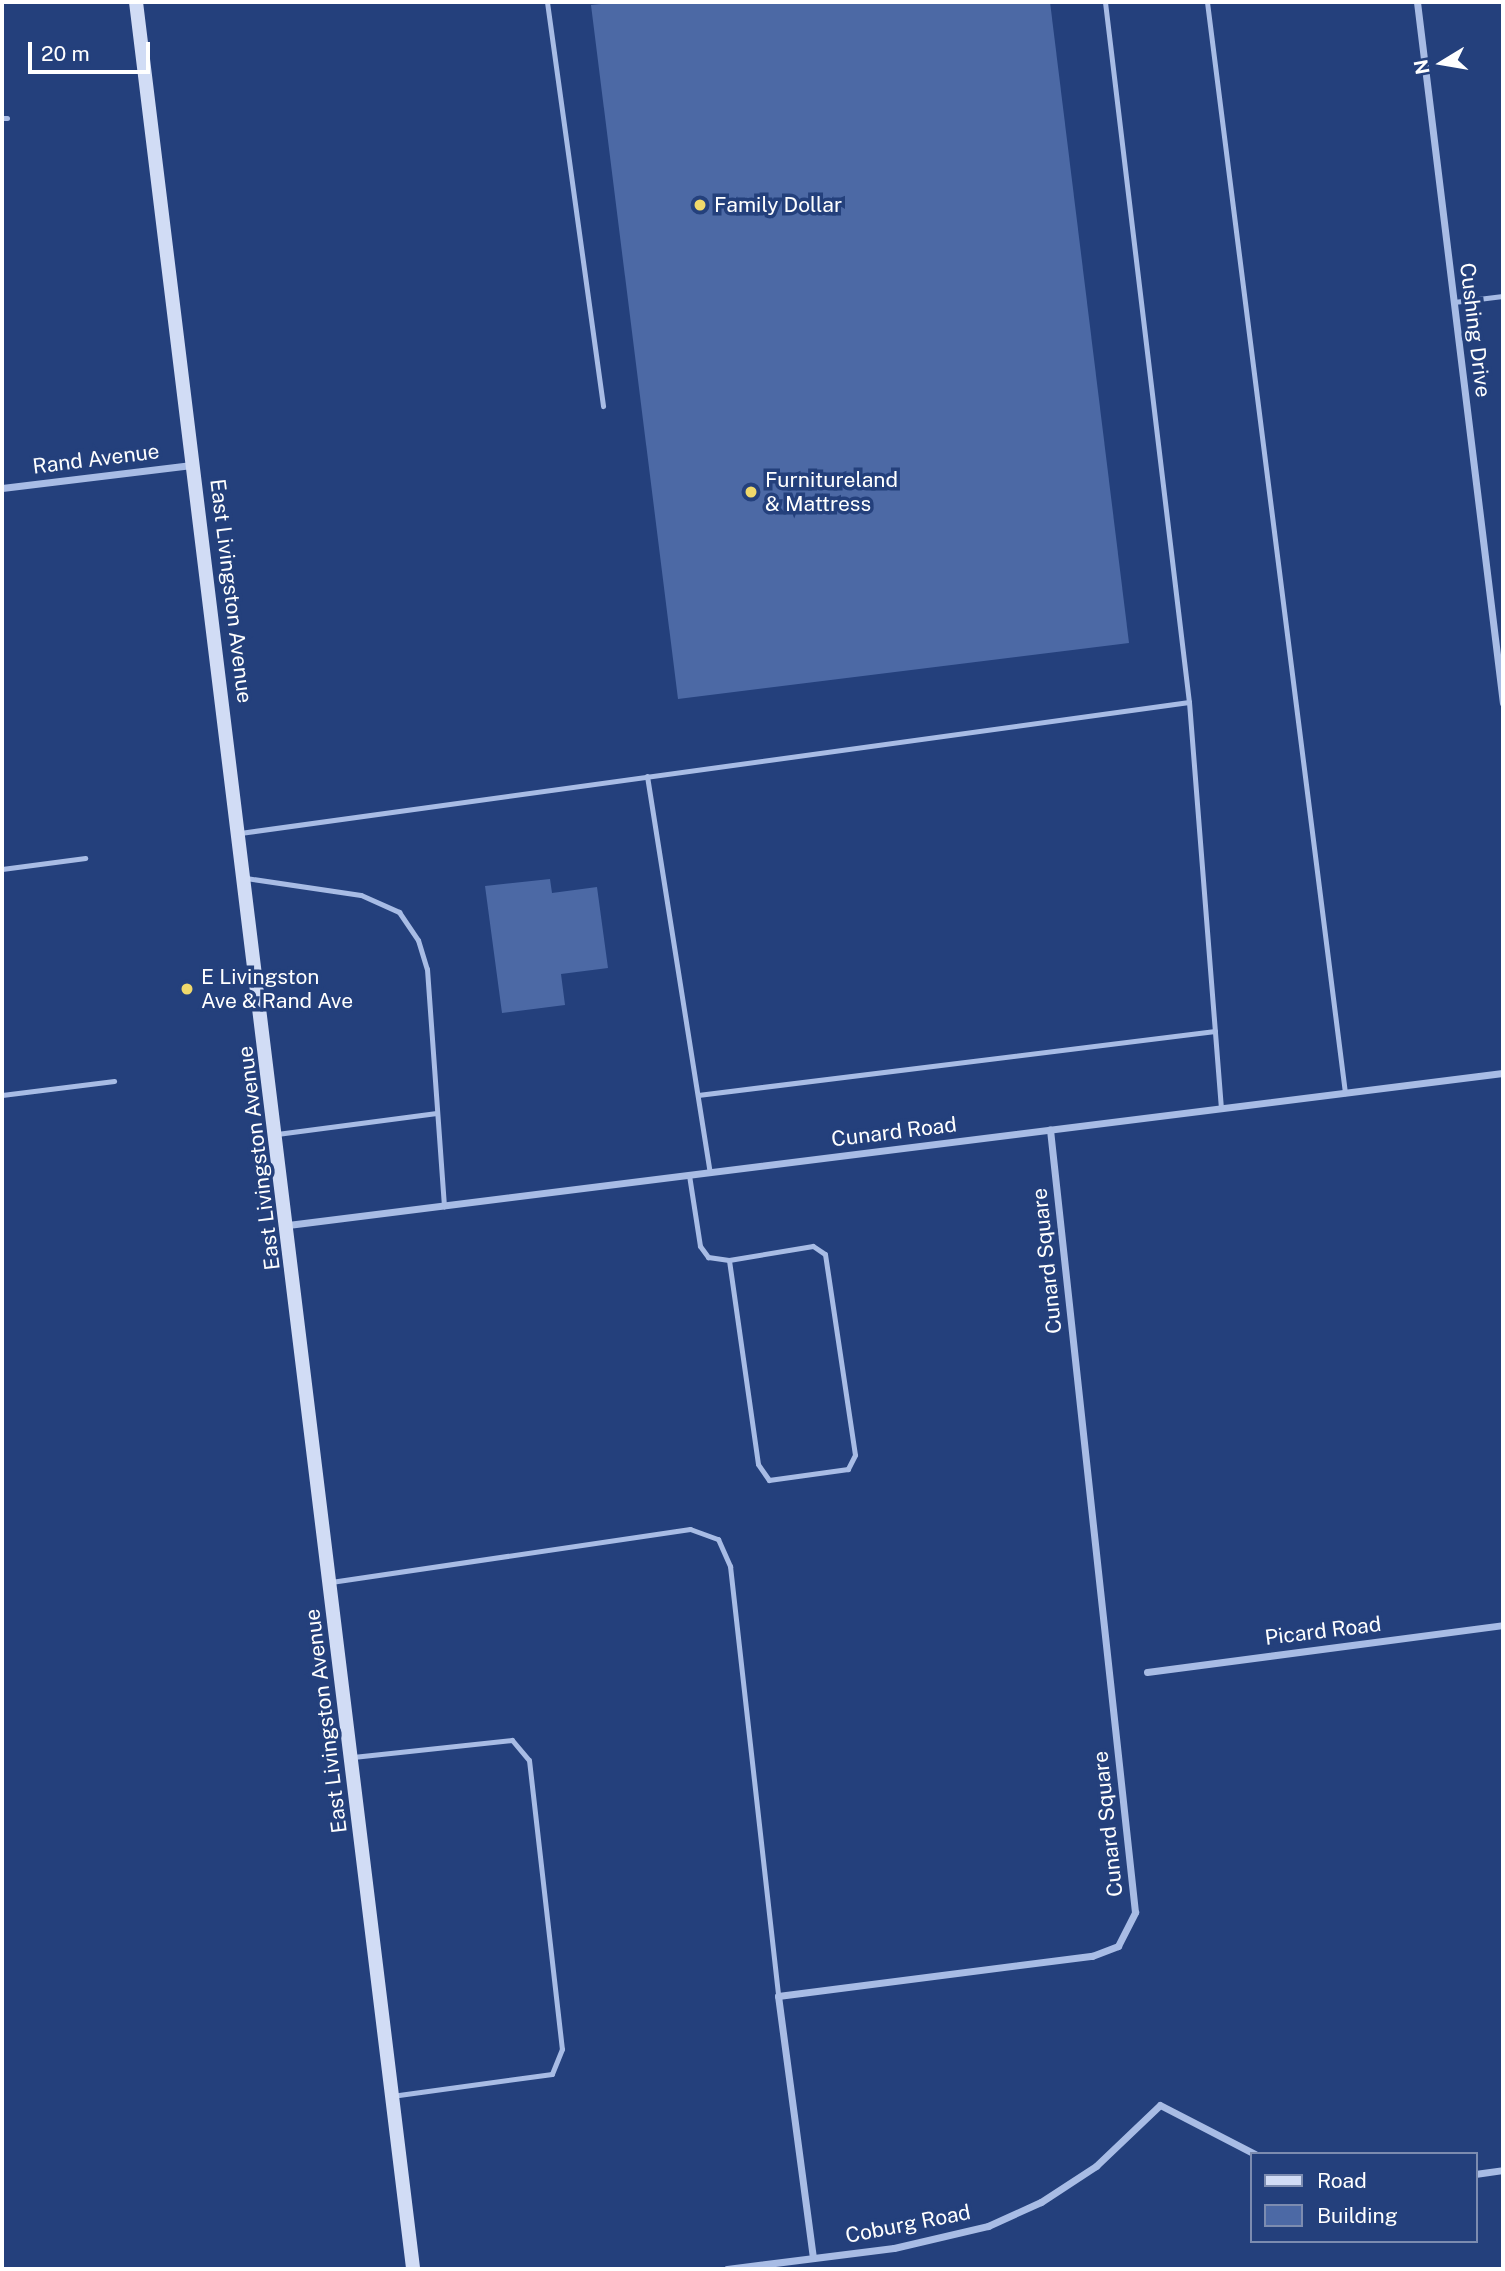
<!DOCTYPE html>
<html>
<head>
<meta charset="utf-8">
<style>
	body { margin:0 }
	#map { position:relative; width:1505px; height:2271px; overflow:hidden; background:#24407c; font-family:"Public Sans",sans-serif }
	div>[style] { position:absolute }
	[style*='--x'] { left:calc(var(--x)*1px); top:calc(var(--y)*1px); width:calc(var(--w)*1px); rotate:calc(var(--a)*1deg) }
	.building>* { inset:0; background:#4c69a5 }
	.service>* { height:5px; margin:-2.5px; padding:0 2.5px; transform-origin:2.5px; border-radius:2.5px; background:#a8bce5 }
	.minor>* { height:7px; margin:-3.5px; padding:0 3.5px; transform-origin:3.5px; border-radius:3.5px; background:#a8bce5 }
	.secondary>* { height:14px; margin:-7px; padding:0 7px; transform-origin:7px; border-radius:7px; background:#d1dcf5 }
	.dots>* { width:19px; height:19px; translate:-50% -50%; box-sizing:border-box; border:4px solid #24407c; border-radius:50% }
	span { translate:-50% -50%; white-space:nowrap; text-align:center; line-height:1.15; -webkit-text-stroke:7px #24407c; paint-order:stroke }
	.poi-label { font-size:21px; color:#fff }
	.left { translate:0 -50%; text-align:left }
	.street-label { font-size:21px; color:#fff }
	.frame { position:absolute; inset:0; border:4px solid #fff; pointer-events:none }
	.legend { position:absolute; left:1250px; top:2152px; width:228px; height:91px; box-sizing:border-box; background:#24407c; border:2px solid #7c8cb0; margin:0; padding:9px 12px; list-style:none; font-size:21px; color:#fff }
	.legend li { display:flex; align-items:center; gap:14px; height:35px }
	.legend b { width:35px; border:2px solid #7c8cb0 }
	.north { position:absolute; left:1407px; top:28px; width:70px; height:70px; -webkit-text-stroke:5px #24407c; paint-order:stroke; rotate:259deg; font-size:19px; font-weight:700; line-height:28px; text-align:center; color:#fff }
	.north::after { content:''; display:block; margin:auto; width:24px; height:32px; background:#fff; clip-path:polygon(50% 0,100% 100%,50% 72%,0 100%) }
	.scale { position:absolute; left:28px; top:42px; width:122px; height:32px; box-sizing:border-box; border:4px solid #fff; border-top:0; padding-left:9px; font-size:21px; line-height:24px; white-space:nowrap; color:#fff; -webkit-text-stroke:5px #24407c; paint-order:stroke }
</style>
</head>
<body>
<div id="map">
	<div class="building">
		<div style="clip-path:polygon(620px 2px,1050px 2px,1129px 643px,678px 699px,591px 5px)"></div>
		<div style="clip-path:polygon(550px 879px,552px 893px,597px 887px,608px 968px,561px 974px,565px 1005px,502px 1013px,485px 886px)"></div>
	</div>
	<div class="service">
		<div style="--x:547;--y:2;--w:408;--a:82.1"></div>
		<div style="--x:1105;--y:2;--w:705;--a:83.16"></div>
		<div style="--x:1189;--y:702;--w:407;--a:85.5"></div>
		<div style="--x:1207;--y:2;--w:1100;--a:82.79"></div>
		<div style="--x:2;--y:118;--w:5;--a:0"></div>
		<div style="--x:1454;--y:302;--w:49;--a:-7"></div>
		<div style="--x:647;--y:776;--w:401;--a:81"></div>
		<div style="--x:240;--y:833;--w:958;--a:-7.86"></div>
		<div style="--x:2;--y:869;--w:84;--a:-7.5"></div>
		<div style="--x:246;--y:878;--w:116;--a:8.4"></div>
		<div style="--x:361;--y:895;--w:42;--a:24.1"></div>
		<div style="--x:399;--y:912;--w:34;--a:56"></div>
		<div style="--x:418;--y:940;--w:30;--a:73"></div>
		<div style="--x:427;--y:969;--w:238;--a:85.9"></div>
		<div style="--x:2;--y:1095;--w:113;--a:-7.1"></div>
		<div style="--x:698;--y:1095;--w:521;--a:-7.06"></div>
		<div style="--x:277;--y:1134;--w:161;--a:-7.5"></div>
		<div style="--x:689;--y:1175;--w:72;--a:81.2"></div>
		<div style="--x:700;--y:1246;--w:14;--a:54"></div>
		<div style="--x:708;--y:1257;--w:21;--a:8"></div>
		<div style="--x:729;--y:1260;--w:85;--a:-9.5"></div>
		<div style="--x:813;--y:1246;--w:14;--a:34"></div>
		<div style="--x:825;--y:1254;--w:203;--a:81.5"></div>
		<div style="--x:855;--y:1455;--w:16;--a:117"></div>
		<div style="--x:848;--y:1469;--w:80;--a:172.1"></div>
		<div style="--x:769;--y:1480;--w:19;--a:-125"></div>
		<div style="--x:758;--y:1464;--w:206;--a:-98.1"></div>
		<div style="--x:331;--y:1582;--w:363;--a:-8.4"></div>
		<div style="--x:690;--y:1529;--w:30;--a:20"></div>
		<div style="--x:718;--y:1539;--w:30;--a:66"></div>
		<div style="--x:730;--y:1566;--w:433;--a:83.6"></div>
		<div style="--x:353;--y:1757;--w:160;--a:-6.1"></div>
		<div style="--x:512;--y:1740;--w:26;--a:50"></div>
		<div style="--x:529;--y:1760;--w:291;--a:83.5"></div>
		<div style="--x:562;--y:2049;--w:27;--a:112"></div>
		<div style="--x:552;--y:2074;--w:162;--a:172.2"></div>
	</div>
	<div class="minor">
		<div style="--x:1417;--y:2;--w:706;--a:83.01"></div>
		<div style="--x:2;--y:488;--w:191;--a:-6.9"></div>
		<div style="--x:288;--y:1225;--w:1224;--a:-7.13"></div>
		<div style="--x:1147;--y:1672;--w:359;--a:-7.5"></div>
		<div style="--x:1475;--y:2174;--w:28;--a:-8"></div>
		<div style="--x:813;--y:2258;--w:264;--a:-97.6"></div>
		<div style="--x:778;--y:1996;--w:317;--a:-7.3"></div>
		<div style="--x:1092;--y:1956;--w:28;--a:-21"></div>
		<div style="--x:1118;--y:1946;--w:38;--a:-63"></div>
		<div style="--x:1135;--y:1912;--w:787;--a:-96.2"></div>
		<div style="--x:727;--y:2269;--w:168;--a:-7.2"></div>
		<div style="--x:894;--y:2248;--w:97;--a:-13.2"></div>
		<div style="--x:988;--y:2226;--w:58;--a:-24.4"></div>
		<div style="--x:1041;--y:2202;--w:66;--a:-33.2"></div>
		<div style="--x:1096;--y:2166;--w:88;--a:-43.6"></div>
		<div style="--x:1160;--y:2105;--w:107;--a:27.3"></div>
	</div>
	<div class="secondary">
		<div style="--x:136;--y:2;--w:2284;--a:83.03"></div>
	</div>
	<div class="dots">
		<div style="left:700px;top:205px;background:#f0d96b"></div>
		<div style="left:751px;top:492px;background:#f0d96b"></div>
		<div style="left:187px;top:989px;background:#f0d96b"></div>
	</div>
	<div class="poi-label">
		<span class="left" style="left:714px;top:205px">Family Dollar</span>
		<span class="left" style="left:765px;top:492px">Furnitureland<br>&amp; Mattress</span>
		<span class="left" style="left:201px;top:989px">E Livingston<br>Ave &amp; Rand Ave</span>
	</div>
	<div class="street-label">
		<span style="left:1475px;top:330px;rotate:83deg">Cushing Drive</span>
		<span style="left:96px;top:459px;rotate:-7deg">Rand Avenue</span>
		<span style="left:231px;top:591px;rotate:83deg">East Livingston Avenue</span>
		<span style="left:894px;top:1132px;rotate:-7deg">Cunard Road</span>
		<span style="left:259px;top:1158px;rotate:-97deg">East Livingston Avenue</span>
		<span style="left:1047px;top:1261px;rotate:-96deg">Cunard Square</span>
		<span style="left:1323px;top:1631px;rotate:-7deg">Picard Road</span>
		<span style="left:326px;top:1721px;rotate:-97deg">East Livingston Avenue</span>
		<span style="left:1108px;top:1824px;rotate:-96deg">Cunard Square</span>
		<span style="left:908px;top:2224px;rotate:-11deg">Coburg Road</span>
	</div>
	<div class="frame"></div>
	<ul class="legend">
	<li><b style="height:9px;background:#d1dcf5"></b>Road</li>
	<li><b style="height:19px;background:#4c69a5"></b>Building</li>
	</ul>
	<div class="north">N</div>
	<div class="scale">20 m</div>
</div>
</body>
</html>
